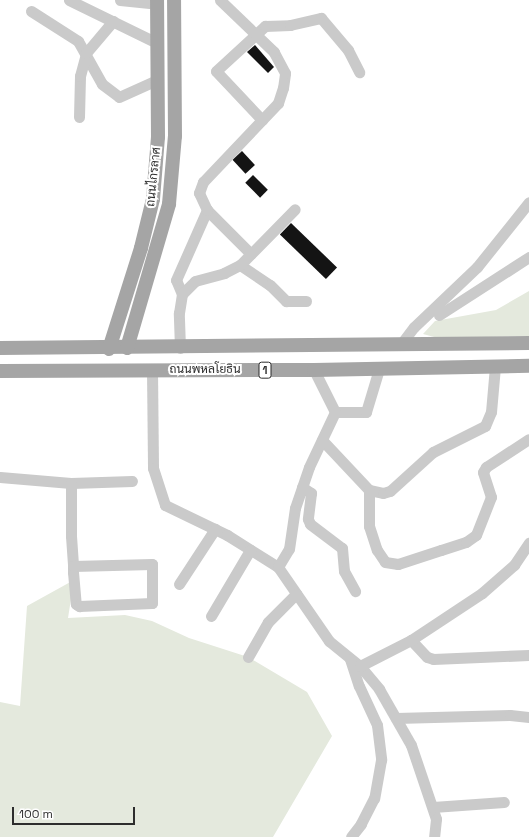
<!DOCTYPE html>
<html>
<head>
<meta charset="utf-8">
<style>
	body { margin:0 }
	#map { position:relative; width:529px; height:837px; overflow:hidden; background:#fff; font-family:"Space Grotesk",Sarabun,sans-serif }
	div>[style] { position:absolute }
	[style*='--x'] { left:calc(var(--x)*1px); top:calc(var(--y)*1px); width:calc(var(--w)*1px); rotate:calc(var(--a)*1deg) }
	.green>* { inset:0; background:#e4e9dd }
	.building>* { inset:0; background:#141414; transform-origin:0 0 }
	.minor>* { height:11px; margin:-5.5px; padding:0 5.5px; transform-origin:5.5px; border-radius:5.5px; background:#cacaca }
	.major>* { height:14px; margin:-7px; padding:0 7px; transform-origin:7px; border-radius:7px; background:#a5a5a5 }
	span { translate:-50% -50%; white-space:nowrap; text-align:center; line-height:1.15; -webkit-text-stroke:4px #fff; paint-order:stroke }
	.shield-label span { padding:1px 3px; background:#fff; border:1px solid; border-radius:3px; -webkit-text-stroke-width:0 }
	.shield-label { font-size:11px; color:#2d2d2d; font-weight:700 }
	.street-label { font-size:12px; color:#2d2d2d }
	.scale { position:absolute; left:12px; top:807px; width:123px; height:18px; box-sizing:border-box; border:2px solid #2d2d2d; border-top:0; padding-left:5px; font-size:12px; line-height:14px; white-space:nowrap; color:#2d2d2d; -webkit-text-stroke:3px #fff; paint-order:stroke }
</style>
</head>
<body>
<div id="map">
	<div class="green">
		<div style="clip-path:polygon(529px 291px,529px 336px,438px 338px,423px 334px,435px 321px,496px 310px)"></div>
		<div style="clip-path:polygon(74px 580px,68px 618px,125px 615px,152px 621px,189px 638px,248px 657px,307px 692px,332px 736px,273px 837px,0 837px,0 702px,20px 706px,27px 606px)"></div>
	</div>
	<div class="building">
		<div style="clip-path:polygon(255px 45px,274px 67px,268px 73px,247px 52px)"></div>
		<div style="left:242px;top:151px;width:19px;height:13px;rotate:47deg"></div>
		<div style="left:253px;top:175px;width:21px;height:11px;rotate:45deg"></div>
		<div style="left:291px;top:223px;width:64px;height:16px;rotate:44deg"></div>
	</div>
	<div class="minor">
		<div style="--x:69;--y:0;--w:98;--a:26"></div>
		<div style="--x:120;--y:0;--w:37;--a:6"></div>
		<div style="--x:31;--y:11;--w:56;--a:32.6"></div>
		<div style="--x:78;--y:41;--w:49;--a:60.8"></div>
		<div style="--x:102;--y:84;--w:21;--a:37"></div>
		<div style="--x:119;--y:97;--w:42;--a:-24.1"></div>
		<div style="--x:79;--y:117;--w:41;--a:-88.6"></div>
		<div style="--x:80;--y:76;--w:24;--a:-75"></div>
		<div style="--x:86;--y:53;--w:42;--a:-49.8"></div>
		<div style="--x:262;--y:120;--w:67;--a:-133.2"></div>
		<div style="--x:216;--y:71;--w:67;--a:-42.6"></div>
		<div style="--x:265;--y:26;--w:25;--a:-2"></div>
		<div style="--x:290;--y:25;--w:32;--a:-13"></div>
		<div style="--x:321;--y:18;--w:42;--a:49.8"></div>
		<div style="--x:348;--y:50;--w:25;--a:63"></div>
		<div style="--x:207;--y:210;--w:62;--a:45"></div>
		<div style="--x:240;--y:265;--w:36;--a:34"></div>
		<div style="--x:270;--y:285;--w:23;--a:45"></div>
		<div style="--x:286;--y:301;--w:20;--a:0"></div>
		<div style="--x:182;--y:294;--w:15;--a:-113"></div>
		<div style="--x:176;--y:280;--w:77;--a:-66.1"></div>
		<div style="--x:207;--y:210;--w:19;--a:-115"></div>
		<div style="--x:199;--y:193;--w:12;--a:-70"></div>
		<div style="--x:203;--y:182;--w:109;--a:-46.5"></div>
		<div style="--x:278;--y:103;--w:16;--a:-72"></div>
		<div style="--x:283;--y:88;--w:15;--a:-82"></div>
		<div style="--x:285;--y:73;--w:24;--a:-118"></div>
		<div style="--x:274;--y:52;--w:75;--a:-136.1"></div>
		<div style="--x:439;--y:315;--w:107;--a:-32.8"></div>
		<div style="--x:401;--y:344;--w:21;--a:-53"></div>
		<div style="--x:414;--y:327;--w:87;--a:-43.6"></div>
		<div style="--x:477;--y:267;--w:83;--a:-51.3"></div>
		<div style="--x:180;--y:348;--w:35;--a:-92"></div>
		<div style="--x:179;--y:313;--w:19;--a:-81"></div>
		<div style="--x:182;--y:294;--w:18;--a:-45"></div>
		<div style="--x:195;--y:281;--w:30;--a:-15"></div>
		<div style="--x:224;--y:273;--w:18;--a:-27"></div>
		<div style="--x:240;--y:265;--w:78;--a:-45.5"></div>
		<div style="--x:152;--y:370;--w:98;--a:89.4"></div>
		<div style="--x:153;--y:468;--w:39;--a:72"></div>
		<div style="--x:165;--y:505;--w:69;--a:25.8"></div>
		<div style="--x:227;--y:535;--w:60;--a:32.1"></div>
		<div style="--x:278;--y:567;--w:90;--a:55.4"></div>
		<div style="--x:329;--y:641;--w:40;--a:39"></div>
		<div style="--x:360;--y:666;--w:30;--a:50"></div>
		<div style="--x:379;--y:689;--w:64;--a:60.3"></div>
		<div style="--x:411;--y:745;--w:78;--a:71.3"></div>
		<div style="--x:436;--y:819;--w:18;--a:96"></div>
		<div style="--x:314;--y:370;--w:47;--a:63.4"></div>
		<div style="--x:335;--y:412;--w:31;--a:0"></div>
		<div style="--x:366;--y:412;--w:45;--a:-73.2"></div>
		<div style="--x:322;--y:440;--w:69;--a:46.8"></div>
		<div style="--x:369;--y:490;--w:14;--a:12"></div>
		<div style="--x:383;--y:493;--w:7;--a:-16"></div>
		<div style="--x:390;--y:491;--w:58;--a:-42.2"></div>
		<div style="--x:433;--y:452;--w:58;--a:-26.6"></div>
		<div style="--x:485;--y:426;--w:15;--a:-67"></div>
		<div style="--x:491;--y:412;--w:46;--a:-85"></div>
		<div style="--x:0;--y:477;--w:71;--a:4.8"></div>
		<div style="--x:71;--y:483;--w:61;--a:-1.9"></div>
		<div style="--x:71;--y:483;--w:53;--a:90"></div>
		<div style="--x:71;--y:536;--w:30;--a:86"></div>
		<div style="--x:73;--y:566;--w:6;--a:90"></div>
		<div style="--x:73;--y:572;--w:32;--a:85"></div>
		<div style="--x:76;--y:604;--w:4;--a:34"></div>
		<div style="--x:79;--y:606;--w:73;--a:-2.4"></div>
		<div style="--x:152;--y:603;--w:39;--a:-90"></div>
		<div style="--x:152;--y:564;--w:79;--a:178.5"></div>
		<div style="--x:302;--y:487;--w:11;--a:34"></div>
		<div style="--x:311;--y:493;--w:26;--a:97"></div>
		<div style="--x:308;--y:519;--w:5;--a:68"></div>
		<div style="--x:310;--y:524;--w:40;--a:37"></div>
		<div style="--x:342;--y:548;--w:23;--a:85"></div>
		<div style="--x:344;--y:571;--w:23;--a:61"></div>
		<div style="--x:369;--y:490;--w:36;--a:90"></div>
		<div style="--x:369;--y:526;--w:25;--a:72"></div>
		<div style="--x:377;--y:550;--w:14;--a:56"></div>
		<div style="--x:385;--y:562;--w:13;--a:9"></div>
		<div style="--x:398;--y:564;--w:45;--a:-18"></div>
		<div style="--x:441;--y:550;--w:26;--a:-18"></div>
		<div style="--x:466;--y:542;--w:12;--a:-35"></div>
		<div style="--x:476;--y:535;--w:41;--a:-68.5"></div>
		<div style="--x:491;--y:497;--w:26;--a:-108"></div>
		<div style="--x:483;--y:472;--w:6;--a:-59"></div>
		<div style="--x:486;--y:467;--w:51;--a:-33.1"></div>
		<div style="--x:278;--y:567;--w:21;--a:-59"></div>
		<div style="--x:289;--y:549;--w:41;--a:-81.7"></div>
		<div style="--x:295;--y:508;--w:43;--a:-71.1"></div>
		<div style="--x:309;--y:467;--w:61;--a:-64.7"></div>
		<div style="--x:179;--y:584;--w:66;--a:-56.8"></div>
		<div style="--x:211;--y:616;--w:77;--a:-59.4"></div>
		<div style="--x:411;--y:640;--w:23;--a:47"></div>
		<div style="--x:427;--y:657;--w:6;--a:18"></div>
		<div style="--x:433;--y:659;--w:96;--a:-2.4"></div>
		<div style="--x:248;--y:657;--w:40;--a:-60.3"></div>
		<div style="--x:268;--y:622;--w:40;--a:-45"></div>
		<div style="--x:350;--y:659;--w:28;--a:72"></div>
		<div style="--x:359;--y:686;--w:43;--a:65.2"></div>
		<div style="--x:377;--y:725;--w:35;--a:83"></div>
		<div style="--x:381;--y:760;--w:39;--a:100"></div>
		<div style="--x:374;--y:798;--w:29;--a:117"></div>
		<div style="--x:361;--y:824;--w:16;--a:128"></div>
		<div style="--x:360;--y:666;--w:57;--a:-27"></div>
		<div style="--x:411;--y:640;--w:85;--a:-33.5"></div>
		<div style="--x:482;--y:593;--w:43;--a:-41.2"></div>
		<div style="--x:514;--y:565;--w:27;--a:-56"></div>
		<div style="--x:396;--y:718;--w:114;--a:-1.5"></div>
		<div style="--x:510;--y:715;--w:19;--a:6"></div>
		<div style="--x:433;--y:807;--w:71;--a:-4"></div>
	</div>
	<div class="major">
		<div style="--x:0;--y:348;--w:529;--a:-0.54"></div>
		<div style="--x:127;--y:348;--w:150;--a:-73.7"></div>
		<div style="--x:169;--y:204;--w:68;--a:-85"></div>
		<div style="--x:175;--y:136;--w:136;--a:-90.4"></div>
		<div style="--x:109;--y:349;--w:106;--a:-72.4"></div>
		<div style="--x:141;--y:248;--w:50;--a:-76.2"></div>
		<div style="--x:153;--y:199;--w:62;--a:-85.4"></div>
		<div style="--x:158;--y:137;--w:137;--a:-90.4"></div>
		<div style="--x:0;--y:371;--w:314;--a:-0.2"></div>
		<div style="--x:314;--y:370;--w:215;--a:-1.1"></div>
	</div>
	<div class="shield-label">
		<span style="left:265px;top:370px">1</span>
	</div>
	<div class="street-label">
		<span style="left:154px;top:177px;rotate:-84deg">ถนนไกรลาศ</span>
		<span style="left:205px;top:370px">ถนนพหลโยธิน</span>
	</div>
	<div class="scale">100 m</div>
</div>
</body>
</html>
